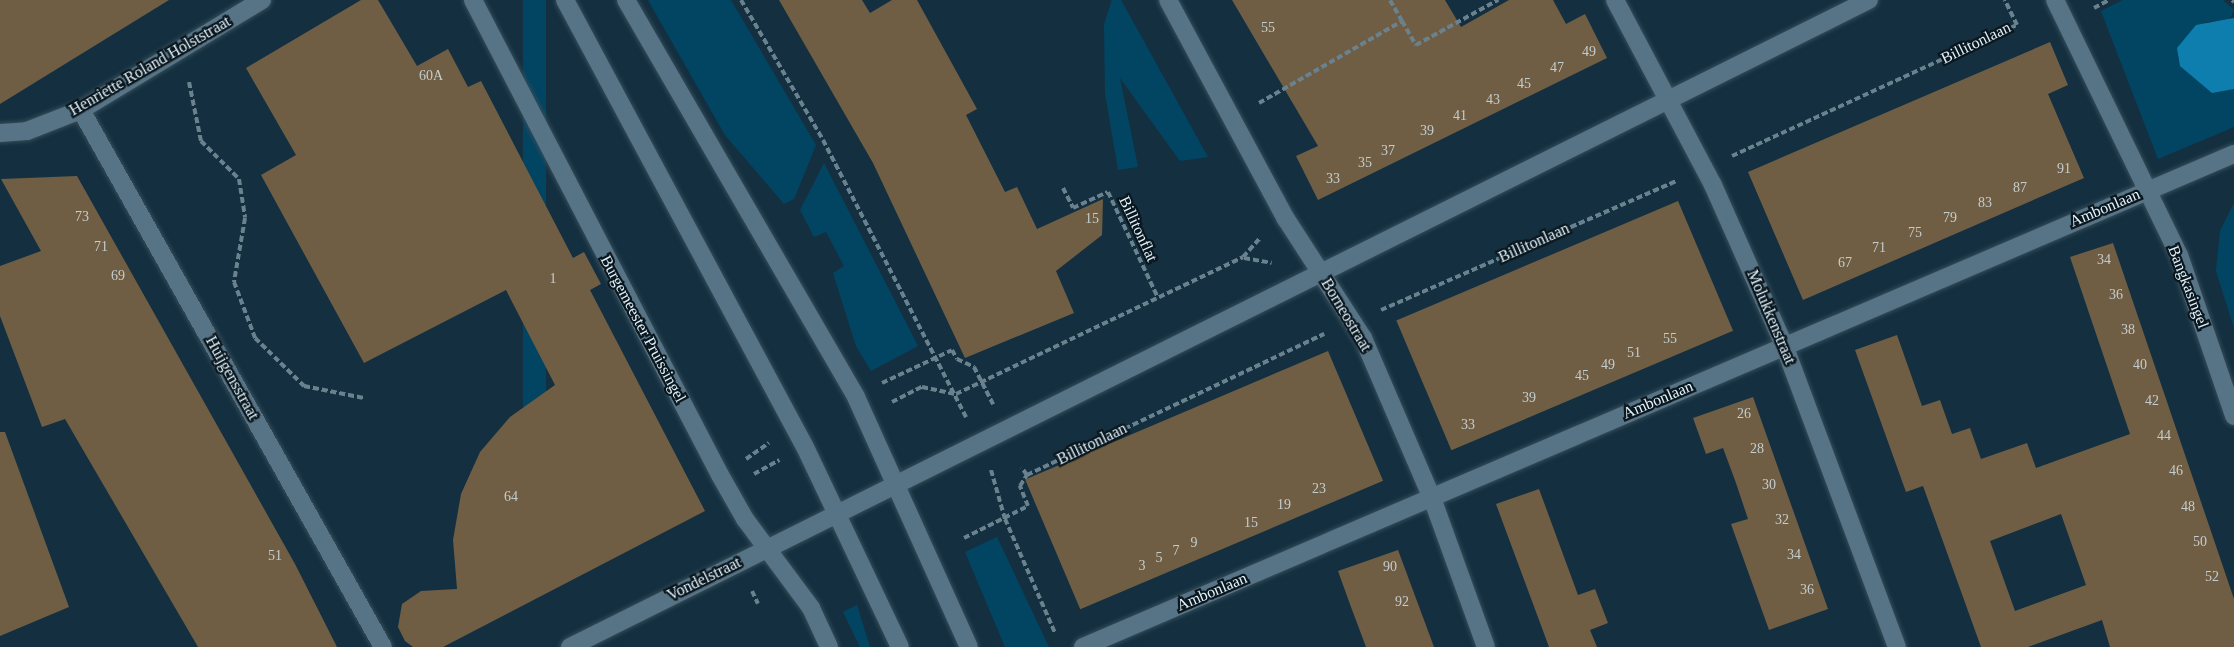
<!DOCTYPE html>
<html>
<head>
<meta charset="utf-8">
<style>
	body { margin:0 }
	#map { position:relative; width:2234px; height:647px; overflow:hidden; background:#143040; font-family:"Times New Roman",serif }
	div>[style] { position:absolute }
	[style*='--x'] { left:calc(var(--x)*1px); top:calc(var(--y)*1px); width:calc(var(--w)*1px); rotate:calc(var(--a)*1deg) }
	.green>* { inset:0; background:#024562; transform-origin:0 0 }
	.water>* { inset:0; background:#0e7eae }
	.building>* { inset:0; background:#6f5e44; transform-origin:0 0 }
	.path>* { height:4px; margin-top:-2px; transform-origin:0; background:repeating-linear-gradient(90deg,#6a818e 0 6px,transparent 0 9px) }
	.roads { filter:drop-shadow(0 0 2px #364c59) drop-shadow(0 0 2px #364c59) }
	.minor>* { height:18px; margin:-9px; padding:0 9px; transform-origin:9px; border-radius:9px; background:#567486 }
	span { translate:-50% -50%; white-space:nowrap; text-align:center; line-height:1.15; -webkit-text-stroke:4.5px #0b171e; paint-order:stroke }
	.number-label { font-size:14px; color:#c4cdce }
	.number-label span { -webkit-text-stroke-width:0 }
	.street-label { font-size:16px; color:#e1f2fc }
</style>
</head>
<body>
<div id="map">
	<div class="green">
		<div style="left:523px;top:0;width:23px;height:491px"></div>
		<div style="clip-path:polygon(648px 0,731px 0,816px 145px,794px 199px,784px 204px,725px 135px)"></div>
		<div style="clip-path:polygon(1112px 0,1121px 0,1208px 157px,1180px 161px,1120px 78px,1138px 167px,1118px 170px,1105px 93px,1104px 24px)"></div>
		<div style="clip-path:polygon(2123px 0,2223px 0,2234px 10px,2229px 21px,2206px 22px,2234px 89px,2234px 127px,2158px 159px,2101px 11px)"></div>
		<div style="clip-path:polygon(824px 163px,918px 346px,871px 371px,856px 346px,833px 273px,844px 266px,826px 232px,814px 237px,800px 210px)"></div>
		<div style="clip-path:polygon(2234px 203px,2234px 328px,2216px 271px,2220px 231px)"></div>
		<div style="clip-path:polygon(997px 537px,1048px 645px,1049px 647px,1005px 647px,965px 552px)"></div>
		<div style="clip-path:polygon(857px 605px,870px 647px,860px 647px,843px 612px)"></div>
	</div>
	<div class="water">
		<div style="clip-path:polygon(2234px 18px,2234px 89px,2212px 93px,2180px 66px,2177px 48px,2196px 25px)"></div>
	</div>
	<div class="building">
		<div style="clip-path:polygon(0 0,169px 0,0 104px)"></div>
		<div style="clip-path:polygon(361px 0,378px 0,417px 66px,448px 49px,468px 87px,481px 81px,573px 258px,584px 252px,601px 284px,590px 290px,705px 511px,443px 647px,413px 647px,405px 641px,398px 627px,402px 604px,421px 591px,457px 589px,453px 540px,461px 494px,480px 452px,510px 417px,555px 385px,506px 290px,364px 363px,261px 175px,296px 155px,246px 68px)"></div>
		<div style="clip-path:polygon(779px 0,862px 0,870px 13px,892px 0,917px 0,977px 109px,966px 115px,1005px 192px,1017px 187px,1037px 229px,1103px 199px,1102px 235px,1056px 271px,1074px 313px,965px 358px,873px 163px)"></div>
		<div style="clip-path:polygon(1232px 0,1445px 0,1461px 27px,1509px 0,1553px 0,1566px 24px,1585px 14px,1607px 58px,1318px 200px,1296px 156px,1318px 146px)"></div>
		<div style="clip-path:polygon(2050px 42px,2068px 85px,2048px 94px,2084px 178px,1803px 300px,1748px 172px)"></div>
		<div style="clip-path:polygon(77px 176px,295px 564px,337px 647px,198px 647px,65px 419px,42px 427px,0 316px,0 266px,41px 251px,1px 179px)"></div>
		<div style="left:1678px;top:201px;width:141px;height:306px;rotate:67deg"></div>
		<div style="clip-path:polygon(evenodd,2113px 243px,2234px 599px,2234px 647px,2110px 647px,2102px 620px,2028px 647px,1981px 647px,1923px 486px,1906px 492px,1855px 350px,1897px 335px,1922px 406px,1940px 400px,1952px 434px,1970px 428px,1981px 459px,2027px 443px,2036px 468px,2130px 434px,2070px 257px,2113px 243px,2061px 514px,2086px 585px,2015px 611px,1990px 541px,2061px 514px)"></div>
		<div style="left:1328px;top:351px;width:141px;height:329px;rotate:67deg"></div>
		<div style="clip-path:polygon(1753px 397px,1828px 609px,1769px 630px,1731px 524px,1748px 519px,1736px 483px,1723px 448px,1706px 454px,1693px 418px)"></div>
		<div style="clip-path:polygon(0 432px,5px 432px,69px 607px,0 636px)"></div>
		<div style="clip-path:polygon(1539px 489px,1578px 595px,1595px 589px,1608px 623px,1590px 630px,1597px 647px,1549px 647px,1496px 504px)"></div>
		<div style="clip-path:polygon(1398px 550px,1424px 620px,1434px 647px,1366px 647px,1351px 607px,1338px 571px)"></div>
	</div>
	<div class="path">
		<div style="--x:741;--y:0;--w:162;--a:59.6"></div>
		<div style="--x:823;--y:140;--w:312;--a:62.7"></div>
		<div style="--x:2232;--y:0;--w:3;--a:45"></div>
		<div style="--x:2094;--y:8;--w:17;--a:-28"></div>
		<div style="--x:1402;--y:21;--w:28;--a:60"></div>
		<div style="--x:1416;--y:45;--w:94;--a:-28.8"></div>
		<div style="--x:189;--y:82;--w:60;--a:78.5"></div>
		<div style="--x:201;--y:141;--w:54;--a:45"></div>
		<div style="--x:239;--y:179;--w:39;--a:81"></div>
		<div style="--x:245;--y:218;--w:65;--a:99.8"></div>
		<div style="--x:234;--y:282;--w:60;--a:69.4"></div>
		<div style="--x:255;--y:338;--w:69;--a:44.4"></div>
		<div style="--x:304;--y:386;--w:61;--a:11.3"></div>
		<div style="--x:1259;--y:103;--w:165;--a:-29.8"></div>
		<div style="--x:1402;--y:21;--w:24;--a:-120"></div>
		<div style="--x:1732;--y:156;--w:314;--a:-24.7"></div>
		<div style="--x:2017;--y:25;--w:28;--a:-116"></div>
		<div style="--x:1063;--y:188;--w:22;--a:63"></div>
		<div style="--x:1073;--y:208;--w:38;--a:-25"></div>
		<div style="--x:1108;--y:192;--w:117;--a:64.7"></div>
		<div style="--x:1244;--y:258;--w:28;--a:10"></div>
		<div style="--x:1381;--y:310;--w:322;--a:-23.6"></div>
		<div style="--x:882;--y:383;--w:77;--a:-25.2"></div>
		<div style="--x:952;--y:350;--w:10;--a:61"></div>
		<div style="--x:957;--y:359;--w:19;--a:25"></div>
		<div style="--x:974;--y:367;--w:42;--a:62.8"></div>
		<div style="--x:892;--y:402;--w:34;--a:-27"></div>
		<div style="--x:922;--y:387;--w:35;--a:12"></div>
		<div style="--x:956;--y:394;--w:318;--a:-25.5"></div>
		<div style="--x:1243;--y:257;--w:25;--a:-48"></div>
		<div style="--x:746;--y:459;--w:28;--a:-35"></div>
		<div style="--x:991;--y:470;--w:51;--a:74.1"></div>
		<div style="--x:1005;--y:519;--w:124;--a:66.3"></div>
		<div style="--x:754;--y:474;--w:29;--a:-29"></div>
		<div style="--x:1027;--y:475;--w:329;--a:-25.4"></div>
		<div style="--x:964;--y:538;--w:72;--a:-26.6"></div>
		<div style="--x:1028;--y:506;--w:22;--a:-112"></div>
		<div style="--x:1020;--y:486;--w:13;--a:-58"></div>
		<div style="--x:1027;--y:475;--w:9;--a:-126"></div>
		<div style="--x:752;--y:591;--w:14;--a:65"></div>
	</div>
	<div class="roads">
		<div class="minor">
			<div style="--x:473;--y:0;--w:535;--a:62.53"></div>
			<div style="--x:720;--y:475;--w:51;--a:60.4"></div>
			<div style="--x:745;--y:519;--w:111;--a:53.4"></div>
			<div style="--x:811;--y:608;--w:43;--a:65.2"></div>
			<div style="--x:565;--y:0;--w:507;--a:61.77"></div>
			<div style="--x:805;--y:447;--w:221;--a:64.6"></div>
			<div style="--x:626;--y:0;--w:459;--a:59.9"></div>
			<div style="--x:856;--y:397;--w:274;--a:65.7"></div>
			<div style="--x:1168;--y:0;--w:249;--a:61.7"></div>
			<div style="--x:1286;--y:219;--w:142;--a:57.1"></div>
			<div style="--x:1363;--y:338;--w:174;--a:66.7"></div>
			<div style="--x:1432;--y:498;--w:158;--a:70.1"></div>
			<div style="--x:1615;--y:0;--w:209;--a:62.1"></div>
			<div style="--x:1713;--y:185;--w:175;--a:66.1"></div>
			<div style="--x:1784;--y:345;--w:322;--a:69.5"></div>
			<div style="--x:2055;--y:0;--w:284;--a:64.1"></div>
			<div style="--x:2179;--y:255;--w:170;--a:71.1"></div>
			<div style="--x:81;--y:110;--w:616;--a:60.65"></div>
			<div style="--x:0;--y:133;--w:27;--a:-4"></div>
			<div style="--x:27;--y:131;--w:58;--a:-21.3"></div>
			<div style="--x:81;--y:110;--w:212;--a:-31.3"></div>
			<div style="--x:570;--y:647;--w:1451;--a:-26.48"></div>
			<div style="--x:1083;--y:647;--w:1252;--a:-23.19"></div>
		</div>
	</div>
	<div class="number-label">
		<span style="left:1268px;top:28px">55</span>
		<span style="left:1589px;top:52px">49</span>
		<span style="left:1557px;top:68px">47</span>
		<span style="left:431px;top:76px">60A</span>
		<span style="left:1524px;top:84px">45</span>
		<span style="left:1493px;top:100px">43</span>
		<span style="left:1460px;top:116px">41</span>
		<span style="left:1427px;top:131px">39</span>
		<span style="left:1388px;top:151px">37</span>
		<span style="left:1365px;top:163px">35</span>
		<span style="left:2064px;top:169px">91</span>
		<span style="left:1333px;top:179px">33</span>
		<span style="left:2020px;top:188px">87</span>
		<span style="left:1985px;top:203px">83</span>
		<span style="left:82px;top:217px">73</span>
		<span style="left:1950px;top:218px">79</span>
		<span style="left:1092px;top:219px">15</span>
		<span style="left:1915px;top:233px">75</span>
		<span style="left:101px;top:247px">71</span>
		<span style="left:1879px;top:248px">71</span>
		<span style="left:2104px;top:260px">34</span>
		<span style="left:1845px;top:263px">67</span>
		<span style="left:118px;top:276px">69</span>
		<span style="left:553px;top:279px">1</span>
		<span style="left:2116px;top:295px">36</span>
		<span style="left:2128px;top:330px">38</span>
		<span style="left:1670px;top:339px">55</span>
		<span style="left:1634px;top:353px">51</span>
		<span style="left:1608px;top:365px">49</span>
		<span style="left:2140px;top:365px">40</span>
		<span style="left:1582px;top:376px">45</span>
		<span style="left:1529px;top:398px">39</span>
		<span style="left:2152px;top:401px">42</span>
		<span style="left:1744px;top:414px">26</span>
		<span style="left:1468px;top:425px">33</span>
		<span style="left:2164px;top:436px">44</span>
		<span style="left:1757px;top:449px">28</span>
		<span style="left:2176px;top:471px">46</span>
		<span style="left:1769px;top:485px">30</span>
		<span style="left:1319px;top:489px">23</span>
		<span style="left:511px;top:497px">64</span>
		<span style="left:1284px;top:505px">19</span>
		<span style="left:2188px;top:507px">48</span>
		<span style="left:1782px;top:520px">32</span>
		<span style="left:1251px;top:523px">15</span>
		<span style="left:2200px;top:542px">50</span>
		<span style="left:1194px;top:543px">9</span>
		<span style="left:1176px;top:551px">7</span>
		<span style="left:1794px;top:555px">34</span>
		<span style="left:275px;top:556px">51</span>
		<span style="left:1159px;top:558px">5</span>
		<span style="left:1142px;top:566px">3</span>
		<span style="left:1390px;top:567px">90</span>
		<span style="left:2212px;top:577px">52</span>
		<span style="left:1807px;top:590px">36</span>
		<span style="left:1402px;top:602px">92</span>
	</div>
	<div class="street-label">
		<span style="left:1976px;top:43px;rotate:-26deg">Billitonlaan</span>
		<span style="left:150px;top:66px;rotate:-30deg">Henriette Roland Holststraat</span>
		<span style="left:2105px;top:208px;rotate:-23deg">Ambonlaan</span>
		<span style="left:1138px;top:229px;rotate:65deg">Billitonflat</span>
		<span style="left:1534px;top:243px;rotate:-24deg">Billitonlaan</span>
		<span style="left:2188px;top:287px;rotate:69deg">Bangkasingel</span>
		<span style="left:1346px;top:315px;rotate:59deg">Borneostraat</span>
		<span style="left:1771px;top:317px;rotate:67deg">Molukkenstraat</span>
		<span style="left:643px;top:329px;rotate:62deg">Burgemeester Pruissingel</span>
		<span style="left:232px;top:378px;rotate:61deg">Huijgensstraat</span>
		<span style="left:1658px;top:400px;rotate:-23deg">Ambonlaan</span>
		<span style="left:1092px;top:444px;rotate:-26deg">Billitonlaan</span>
		<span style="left:704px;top:579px;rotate:-26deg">Vondelstraat</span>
		<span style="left:1212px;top:592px;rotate:-23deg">Ambonlaan</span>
	</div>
</div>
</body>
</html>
